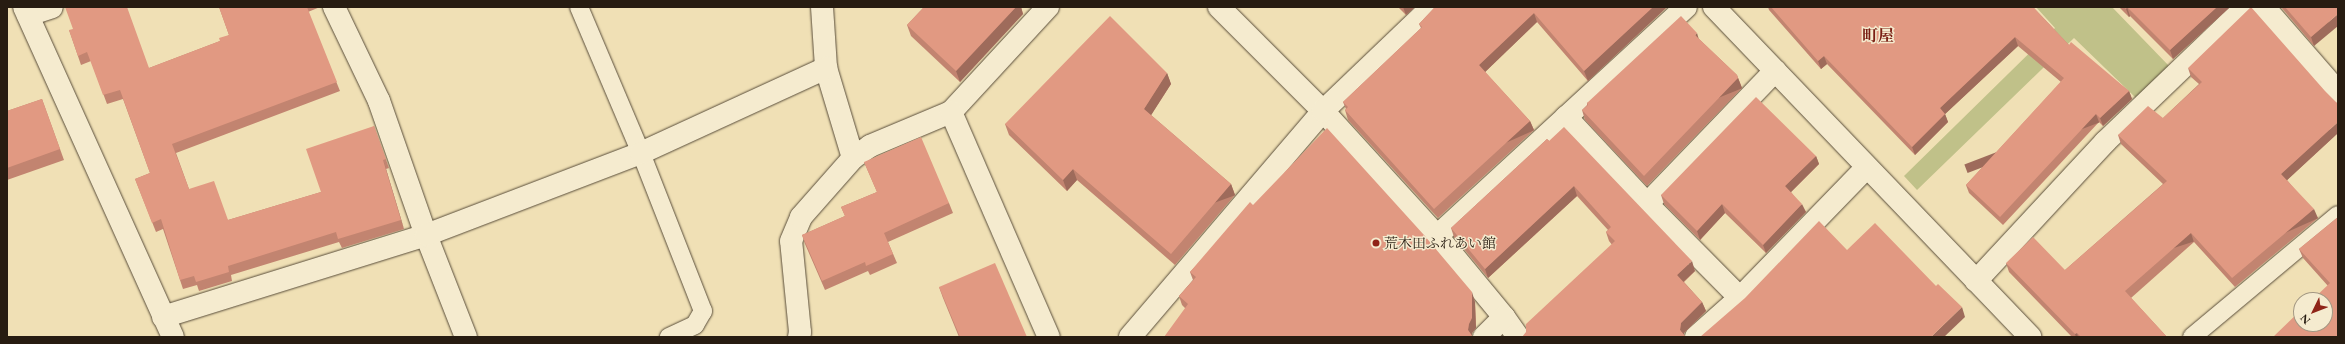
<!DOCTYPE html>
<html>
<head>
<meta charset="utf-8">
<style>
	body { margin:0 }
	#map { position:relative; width:2345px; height:344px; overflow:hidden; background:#f0e0b5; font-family:"EB Garamond","Noto Serif JP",serif }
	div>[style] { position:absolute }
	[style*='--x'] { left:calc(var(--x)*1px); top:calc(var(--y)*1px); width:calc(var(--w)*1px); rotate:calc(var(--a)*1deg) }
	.green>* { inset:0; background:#c0c189 }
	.roads { filter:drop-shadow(0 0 1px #594d3a) drop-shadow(0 0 1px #594d3a) }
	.lane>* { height:18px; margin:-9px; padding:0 9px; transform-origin:9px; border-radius:9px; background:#f5ebcf }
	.street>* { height:22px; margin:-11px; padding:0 11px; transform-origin:11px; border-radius:11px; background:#f5ebcf }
	.secondary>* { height:22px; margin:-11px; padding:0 11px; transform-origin:11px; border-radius:11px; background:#f5ebcf }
	.wall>* { inset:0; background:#c28470 }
	.shaded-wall>* { inset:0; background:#9e6b5b; transform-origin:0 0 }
	.building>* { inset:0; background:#e19982 }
	.dots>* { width:11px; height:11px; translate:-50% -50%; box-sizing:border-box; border:2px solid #f5ebcf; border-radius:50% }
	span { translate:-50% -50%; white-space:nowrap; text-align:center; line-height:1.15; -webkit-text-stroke:3px #f5ebcf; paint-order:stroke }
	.poi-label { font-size:14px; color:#271c11 }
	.left { translate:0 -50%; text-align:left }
	.quarter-label { font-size:16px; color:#7a1f14; font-weight:700 }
	.frame { position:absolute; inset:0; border:8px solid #271c11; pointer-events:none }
	.north { position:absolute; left:2293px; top:292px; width:40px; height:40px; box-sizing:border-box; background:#f5ebcf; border:1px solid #a39883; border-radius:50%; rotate:227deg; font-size:11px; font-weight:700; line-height:16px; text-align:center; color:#271c11 }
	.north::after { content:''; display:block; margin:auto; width:14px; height:18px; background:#8f2418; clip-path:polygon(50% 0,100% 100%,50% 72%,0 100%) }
</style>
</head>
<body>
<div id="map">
	<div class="green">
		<div style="clip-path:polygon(2036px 7px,2112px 7px,2170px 67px,2137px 99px,2074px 38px,1917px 190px,1904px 176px,2055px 28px)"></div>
	</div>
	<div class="roads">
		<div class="lane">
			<div style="--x:579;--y:7;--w:159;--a:67"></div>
			<div style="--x:641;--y:153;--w:170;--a:68.6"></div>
			<div style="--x:703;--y:311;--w:16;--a:120"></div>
			<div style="--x:695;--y:325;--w:29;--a:155"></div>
			<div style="--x:2192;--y:337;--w:190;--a:-39.9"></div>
		</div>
		<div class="street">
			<div style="--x:334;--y:7;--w:104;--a:64.4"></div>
			<div style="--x:379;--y:101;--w:142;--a:70.7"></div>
			<div style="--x:426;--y:235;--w:110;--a:68.6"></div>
			<div style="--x:822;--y:7;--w:61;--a:86.2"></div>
			<div style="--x:826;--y:68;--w:94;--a:73.3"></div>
			<div style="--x:853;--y:158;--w:21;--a:-35"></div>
			<div style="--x:870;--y:146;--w:88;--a:-22.8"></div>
			<div style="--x:951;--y:112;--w:143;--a:-47.3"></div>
			<div style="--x:1219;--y:7;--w:147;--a:45"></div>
			<div style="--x:1323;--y:111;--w:169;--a:47.6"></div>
			<div style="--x:1437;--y:236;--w:105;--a:50.4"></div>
			<div style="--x:1504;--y:317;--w:24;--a:55"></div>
			<div style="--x:2264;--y:7;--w:113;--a:49"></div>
			<div style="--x:28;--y:15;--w:25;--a:-18"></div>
			<div style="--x:951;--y:112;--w:245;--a:66.5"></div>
			<div style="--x:1566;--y:117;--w:119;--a:47"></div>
			<div style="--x:1647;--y:204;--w:132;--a:45.3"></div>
			<div style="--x:1647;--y:204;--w:185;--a:-46.1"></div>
			<div style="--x:1437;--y:236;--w:338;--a:-42.6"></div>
			<div style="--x:1976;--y:281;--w:190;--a:-47.1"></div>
			<div style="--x:2105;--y:142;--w:195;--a:-43.8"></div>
			<div style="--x:163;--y:317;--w:275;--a:-17.3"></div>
			<div style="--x:426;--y:235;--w:230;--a:-20.9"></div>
			<div style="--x:641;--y:153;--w:204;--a:-24.7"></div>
			<div style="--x:799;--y:337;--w:5;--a:-79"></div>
			<div style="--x:800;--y:332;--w:91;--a:-95.6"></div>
			<div style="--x:791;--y:241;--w:26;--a:-67"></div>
			<div style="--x:801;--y:217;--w:79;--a:-48.6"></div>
			<div style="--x:1130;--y:337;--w:297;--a:-49.5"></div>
			<div style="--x:1323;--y:111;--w:151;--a:-43.7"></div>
			<div style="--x:1484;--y:337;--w:28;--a:-45"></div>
			<div style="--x:1696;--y:337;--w:59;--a:-41.6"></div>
			<div style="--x:1740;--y:298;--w:182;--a:-45.9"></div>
		</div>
		<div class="secondary">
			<div style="--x:24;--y:7;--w:362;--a:65.7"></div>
			<div style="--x:1714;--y:7;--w:457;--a:46.2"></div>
		</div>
	</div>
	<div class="wall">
		<div style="clip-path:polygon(219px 7px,320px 7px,308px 12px,340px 91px,176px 153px,189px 189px,228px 220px,321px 192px,374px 126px,389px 168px,386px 169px,404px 229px,342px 248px,339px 242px,231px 275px,232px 281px,199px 291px,197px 285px,183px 289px,163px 229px,156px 232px,135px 179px,150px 173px,123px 99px,107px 104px,91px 61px,81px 65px,69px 30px,149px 68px,220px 41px,229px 35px)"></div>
		<div style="clip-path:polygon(924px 7px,1021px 7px,1023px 14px,960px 82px,911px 36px,907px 25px)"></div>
		<div style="clip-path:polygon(1398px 7px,1415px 7px,1406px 15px)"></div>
		<div style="clip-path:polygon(1435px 7px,1667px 7px,1588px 81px,1537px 22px,1485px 72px,1530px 121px,1534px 130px,1438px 218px,1348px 120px,1345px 110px,1346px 109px,1343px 102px,1421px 28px,1419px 24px)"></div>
		<div style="clip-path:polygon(1768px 7px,2033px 7px,2069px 45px,2129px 91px,2132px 99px,2103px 126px,2099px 122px,2003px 225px,1969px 193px,1966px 185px,2061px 82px,2018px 46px,1945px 114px,1948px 122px,1915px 155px,1827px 64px,1821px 69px,1769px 10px)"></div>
		<div style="clip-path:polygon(2119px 7px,2230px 7px,2173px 59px,2130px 16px,2129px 17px)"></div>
		<div style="clip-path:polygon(2281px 7px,2338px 7px,2314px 46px)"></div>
		<div style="clip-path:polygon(1699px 39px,1737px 75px,1742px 88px,1647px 186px,1585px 120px,1582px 110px,1587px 105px,1587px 103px)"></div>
		<div style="clip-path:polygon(2188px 68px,2338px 133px,2287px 180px,2318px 218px,2235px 287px,2194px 242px,2131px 298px,2167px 337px,2072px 337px,2009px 272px,2006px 263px,2065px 270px,2163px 184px,2121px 144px,2118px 135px,2163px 118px,2199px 84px,2191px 77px)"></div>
		<div style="clip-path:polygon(1167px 73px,1171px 84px,1151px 115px,1231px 184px,1235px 195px,1175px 265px,1077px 180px,1067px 191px,1009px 135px,1005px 124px)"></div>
		<div style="clip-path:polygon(42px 99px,64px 160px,7px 180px,7px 111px)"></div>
		<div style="clip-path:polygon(1547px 139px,1695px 271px,1684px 282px,1702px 302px,1706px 311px,1684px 333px,1684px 335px,1609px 241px,1606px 232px,1608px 230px,1577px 196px,1488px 278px,1454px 237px,1451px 228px)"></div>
		<div style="clip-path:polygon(1816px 156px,1819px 164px,1791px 192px,1806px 212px,1766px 253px,1725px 213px,1700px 240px,1664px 204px,1661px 195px)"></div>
		<div style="clip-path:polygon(864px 162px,949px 203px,953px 213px,888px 242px,897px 263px,870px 275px,868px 271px,825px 290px,805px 244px,802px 235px,845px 216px,841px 207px,877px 192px)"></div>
		<div style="clip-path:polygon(1253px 205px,1475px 302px,1476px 328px,1472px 333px,1472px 336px,1185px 308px,1182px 305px,1179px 296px,1193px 280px,1190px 272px)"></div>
		<div style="clip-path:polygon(2338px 217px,2338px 337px,2328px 286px,2303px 258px,2299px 249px)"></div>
		<div style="clip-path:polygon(939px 287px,1027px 337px,959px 337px,943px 298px)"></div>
	</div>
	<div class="shaded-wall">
		<div style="clip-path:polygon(1016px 7px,1021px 7px,1023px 14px,960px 82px,956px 71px)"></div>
		<div style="clip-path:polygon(1403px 7px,1415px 7px,1406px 15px)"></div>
		<div style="clip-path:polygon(1653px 7px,1667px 7px,1588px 81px,1584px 71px)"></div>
		<div style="clip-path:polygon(2127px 7px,2130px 16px,2129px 17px,2126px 9px)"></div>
		<div style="clip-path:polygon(2217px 7px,2230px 7px,2173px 59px,2170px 50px)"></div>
		<div style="clip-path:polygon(1534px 13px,1537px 22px,1482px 75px,1479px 65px)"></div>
		<div style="clip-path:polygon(2338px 14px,2338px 26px,2314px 46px,2311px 37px)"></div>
		<div style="clip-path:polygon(1697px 33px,1700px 43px,1695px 35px)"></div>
		<div style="clip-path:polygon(2015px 37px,2018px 46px,1943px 116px,1940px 108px)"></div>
		<div style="clip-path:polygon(1824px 56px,1827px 64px,1821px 69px,1818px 61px)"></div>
		<div style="clip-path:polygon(1167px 73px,1171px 84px,1148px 120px,1144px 109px)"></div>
		<div style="left:1738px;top:78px;width:11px;height:136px;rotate:68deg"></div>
		<div style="clip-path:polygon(2129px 91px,2132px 99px,2103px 126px,2100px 118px)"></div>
		<div style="clip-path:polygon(1945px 114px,1948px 122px,1915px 155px,1912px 147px)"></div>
		<div style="left:2096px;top:114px;width:9px;height:141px;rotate:69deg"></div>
		<div style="left:1530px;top:121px;width:10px;height:130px;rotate:66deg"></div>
		<div style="clip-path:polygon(2338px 122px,2338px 133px,2284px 183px,2281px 174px)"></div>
		<div style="clip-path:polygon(1816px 156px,1819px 164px,1788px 195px,1785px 186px)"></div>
		<div style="clip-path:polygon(383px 160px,386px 169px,404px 229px,401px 220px)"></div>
		<div style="clip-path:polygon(1073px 169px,1077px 180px,1067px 191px,1063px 180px)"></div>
		<div style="left:1231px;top:184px;width:12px;height:92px;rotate:70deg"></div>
		<div style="clip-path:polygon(1574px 186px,1577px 196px,1488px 278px,1485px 269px)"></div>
		<div style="clip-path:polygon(1722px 204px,1725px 213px,1700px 240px,1697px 231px)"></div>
		<div style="clip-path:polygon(1802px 204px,1806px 212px,1766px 253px,1763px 245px)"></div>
		<div style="left:2314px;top:209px;width:10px;height:107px;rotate:66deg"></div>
		<div style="left:2191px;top:233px;width:9px;height:88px;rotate:72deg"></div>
		<div style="clip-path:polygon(1692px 261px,1695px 271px,1681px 284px,1677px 275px)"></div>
		<div style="clip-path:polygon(1472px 292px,1475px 302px,1476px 328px,1472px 333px,1472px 337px,1468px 330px)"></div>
		<div style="clip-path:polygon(1702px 302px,1706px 311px,1684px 333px,1684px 337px,1680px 330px,1681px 323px)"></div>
		<div style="clip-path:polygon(1962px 307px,1965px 317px,1944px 337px,1931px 337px)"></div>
		<div style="clip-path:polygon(2077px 333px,2078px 337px,2076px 337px,2075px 334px)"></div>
	</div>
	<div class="building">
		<div style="clip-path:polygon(65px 7px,127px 7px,149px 68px,220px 41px,219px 38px,229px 35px,219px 7px,307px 7px,337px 82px,172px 144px,189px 189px,214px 181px,228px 220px,321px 192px,306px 149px,374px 126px,386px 159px,383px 160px,401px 220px,338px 239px,336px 232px,228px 266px,229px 272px,196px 282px,194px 276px,180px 280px,161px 219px,152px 223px,135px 179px,150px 173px,120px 90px,103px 95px,87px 52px,78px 56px,69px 30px,73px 29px)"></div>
		<div style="clip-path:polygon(924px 7px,1016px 7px,956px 71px,907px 25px)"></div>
		<div style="clip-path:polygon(1435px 7px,1653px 7px,1584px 71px,1534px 13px,1479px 65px,1530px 121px,1434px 209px,1345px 110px,1348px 107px,1343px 102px,1422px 27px,1419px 24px)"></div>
		<div style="clip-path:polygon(1771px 7px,2033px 7px,2069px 45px,2071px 42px,2129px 91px,2100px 118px,2096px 114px,2000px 217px,1966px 185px,2064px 78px,2015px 37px,1940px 108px,1945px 114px,1912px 147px,1824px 56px,1818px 61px)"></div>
		<div style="clip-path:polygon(2124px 7px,2217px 7px,2170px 50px,2127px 7px,2126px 9px)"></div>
		<div style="clip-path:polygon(2251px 7px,2325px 91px,2338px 104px,2338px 122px,2281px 174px,2314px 209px,2232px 278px,2191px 233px,2125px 291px,2167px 337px,2081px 337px,2077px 333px,2075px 334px,2006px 263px,2033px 237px,2065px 270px,2167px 181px,2118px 135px,2148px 106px,2163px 118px,2202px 82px,2188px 68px)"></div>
		<div style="clip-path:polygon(2285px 7px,2338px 7px,2338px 14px,2311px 37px)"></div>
		<div style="clip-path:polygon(1110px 16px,1167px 73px,1144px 109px,1231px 184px,1171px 254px,1073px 169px,1063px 180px,1005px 124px)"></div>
		<div style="clip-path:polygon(1681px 16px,1697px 33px,1695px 35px,1737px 75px,1738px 78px,1644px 176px,1582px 110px,1588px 105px,1587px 103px)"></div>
		<div style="clip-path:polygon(1756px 97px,1816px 156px,1785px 186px,1802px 204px,1763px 245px,1722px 204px,1697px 231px,1661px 195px)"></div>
		<div style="clip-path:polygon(42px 99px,60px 149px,7px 168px,7px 111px)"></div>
		<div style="clip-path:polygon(1564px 127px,1692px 261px,1677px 275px,1702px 302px,1681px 323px,1680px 330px,1686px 337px,1522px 337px,1526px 332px,1526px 324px,1615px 241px,1606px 232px,1611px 227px,1574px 186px,1485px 269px,1451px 228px,1547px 139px,1549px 141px)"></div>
		<div style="clip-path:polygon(1327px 128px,1424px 235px,1472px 292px,1472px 318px,1469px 324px,1468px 330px,1473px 337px,1164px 337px,1188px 304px,1179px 296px,1196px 277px,1190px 272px,1250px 202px,1253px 205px)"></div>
		<div style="clip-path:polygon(921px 137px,949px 203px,884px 233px,893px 254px,866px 266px,865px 262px,822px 281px,802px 235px,845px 216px,841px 207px,877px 192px,864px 162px)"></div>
		<div style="clip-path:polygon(2338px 217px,2338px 337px,2273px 337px,2301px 310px,2301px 324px,2325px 324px,2325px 300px,2312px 300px,2330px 283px,2299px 249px)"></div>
		<div style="clip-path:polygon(1819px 221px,1847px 250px,1875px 223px,1936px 286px,1938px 284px,1962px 307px,1931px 337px,1700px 337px,1745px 298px)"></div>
		<div style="clip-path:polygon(995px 263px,1027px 337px,960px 337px,939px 287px)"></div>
	</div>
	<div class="dots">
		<div style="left:1376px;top:243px;background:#8f2418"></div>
	</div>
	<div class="poi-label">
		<span class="left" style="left:1384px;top:243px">荒木田ふれあい館</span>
	</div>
	<div class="quarter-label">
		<span style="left:1878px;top:36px">町屋</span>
	</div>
	<div class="frame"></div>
	<div class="north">N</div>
</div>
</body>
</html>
